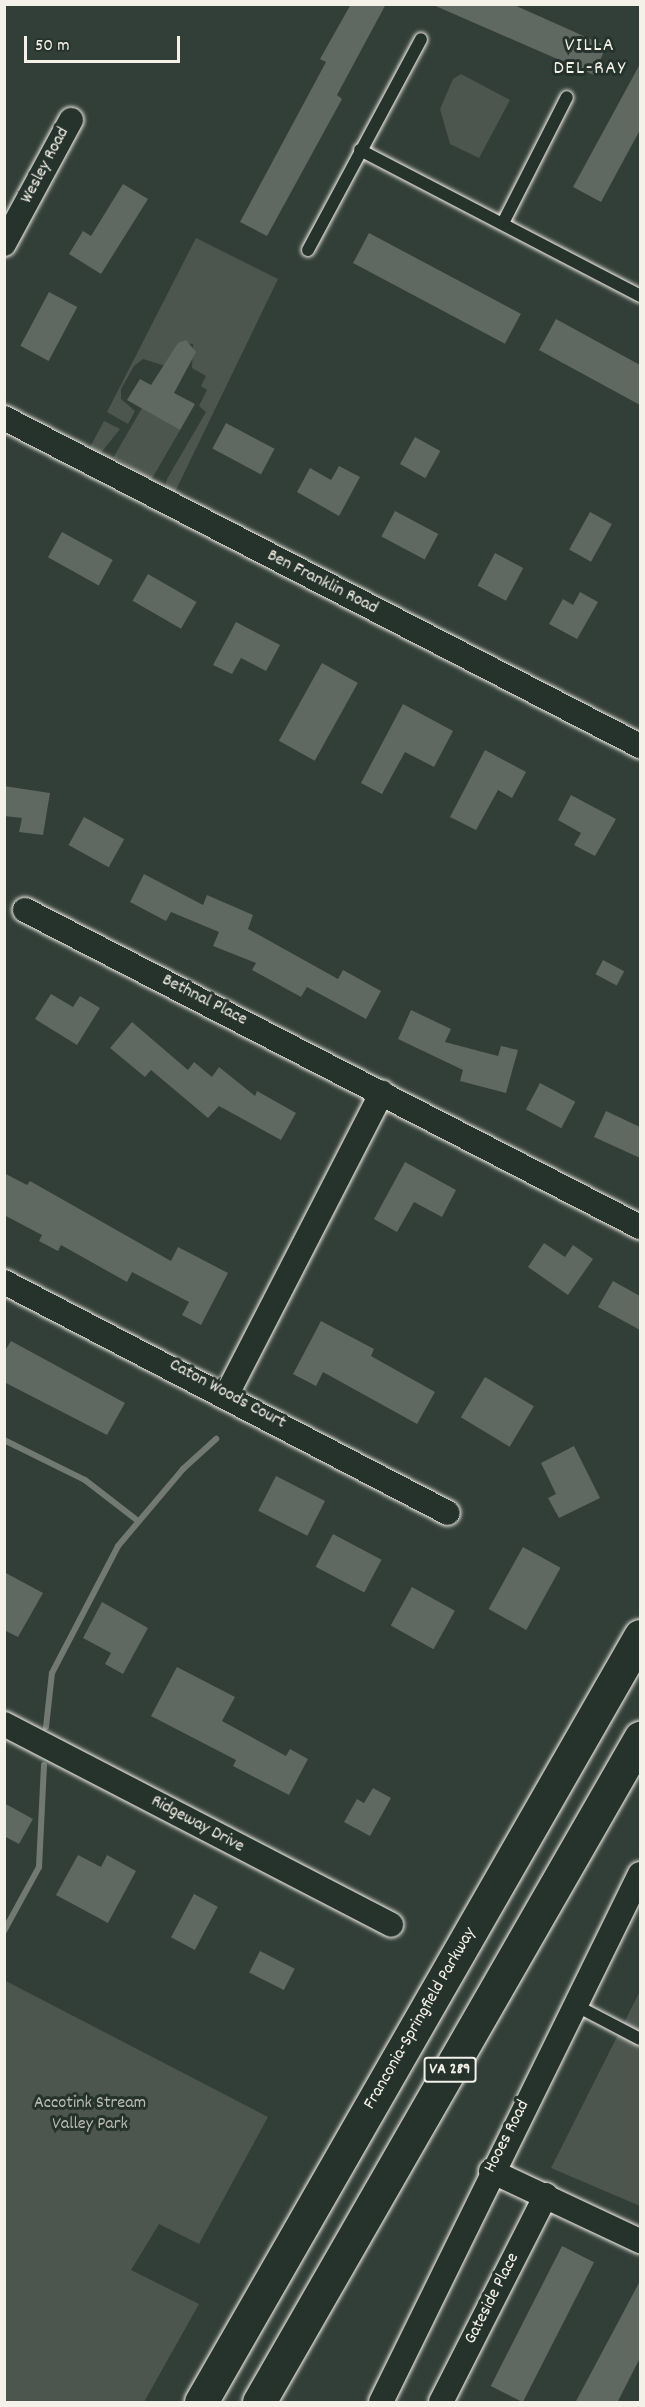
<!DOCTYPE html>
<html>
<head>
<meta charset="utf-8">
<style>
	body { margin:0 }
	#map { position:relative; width:645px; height:2407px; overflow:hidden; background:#323e38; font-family:Dekko,sans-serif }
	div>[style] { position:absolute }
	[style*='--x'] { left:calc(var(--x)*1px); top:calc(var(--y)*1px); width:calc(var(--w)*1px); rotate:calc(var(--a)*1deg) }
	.green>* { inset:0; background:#4c564f; transform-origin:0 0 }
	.stream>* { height:6px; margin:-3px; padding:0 3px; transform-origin:3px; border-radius:3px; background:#727972 }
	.building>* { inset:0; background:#5f6861; transform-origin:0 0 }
	.roads { filter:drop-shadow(0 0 2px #f4f1e8) drop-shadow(0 0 2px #f4f1e8) }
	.service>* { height:12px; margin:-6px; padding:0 6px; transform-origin:6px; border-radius:6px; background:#26332d }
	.minor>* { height:24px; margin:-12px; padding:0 12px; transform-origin:12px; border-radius:12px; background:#26332d }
	.primary>* { height:33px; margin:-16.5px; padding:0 16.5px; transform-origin:16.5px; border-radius:16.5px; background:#26332d }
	span { translate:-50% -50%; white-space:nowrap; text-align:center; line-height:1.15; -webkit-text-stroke:6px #26332d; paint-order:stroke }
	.shield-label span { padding:2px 4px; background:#26332d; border:2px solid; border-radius:4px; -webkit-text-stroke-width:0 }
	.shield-label { font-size:16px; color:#f4f1e8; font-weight:700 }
	.street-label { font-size:18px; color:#f4f1e8 }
	.park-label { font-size:18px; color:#b9bbb2 }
	.neighbourhood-label { font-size:20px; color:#f4f1e8; letter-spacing:1.5px }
	.frame { position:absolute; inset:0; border:6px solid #f4f1e8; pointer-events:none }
	.scale { position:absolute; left:24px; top:36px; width:156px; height:27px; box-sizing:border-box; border:3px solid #f4f1e8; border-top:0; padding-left:8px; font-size:18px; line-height:21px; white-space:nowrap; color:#f4f1e8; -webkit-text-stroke:4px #26332d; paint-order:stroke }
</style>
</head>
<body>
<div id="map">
	<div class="green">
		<div style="clip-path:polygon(461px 74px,510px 100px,479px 158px,450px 144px,440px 109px,453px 79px)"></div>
		<div style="clip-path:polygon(196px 238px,278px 279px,174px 494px,165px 488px,167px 479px,206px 412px,199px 406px,207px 390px,201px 386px,206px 376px,192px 368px,193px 344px,178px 343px,172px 368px,143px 359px,134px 366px,121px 389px,121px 399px,135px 411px,128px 424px,107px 412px)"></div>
		<div style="left:142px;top:408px;width:44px;height:57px;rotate:30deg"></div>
		<div style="clip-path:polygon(104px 421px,120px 429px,100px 454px,89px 449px)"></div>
		<div style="clip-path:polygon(4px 1980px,268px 2117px,199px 2244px,159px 2224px,131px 2270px,199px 2304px,144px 2402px,5px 2402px)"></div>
		<div style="clip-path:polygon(640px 1991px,640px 2206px,551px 2168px)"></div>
	</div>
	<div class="stream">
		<div style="--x:4;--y:1440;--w:90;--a:26.3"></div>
		<div style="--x:85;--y:1480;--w:66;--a:37.6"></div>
		<div style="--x:46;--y:1727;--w:54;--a:-83.7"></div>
		<div style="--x:52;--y:1673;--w:143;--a:-62.5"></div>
		<div style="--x:118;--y:1546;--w:101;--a:-49.8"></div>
		<div style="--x:183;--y:1469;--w:45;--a:-42.3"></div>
		<div style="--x:4;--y:1931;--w:73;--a:-61.3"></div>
		<div style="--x:39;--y:1867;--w:102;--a:-87.2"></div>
	</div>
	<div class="building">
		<div style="clip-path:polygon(351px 4px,386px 4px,337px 95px,342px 99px,267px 236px,240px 222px,326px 62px,320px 59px)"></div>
		<div style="clip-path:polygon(431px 4px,512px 4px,606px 46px,594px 75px)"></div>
		<div style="clip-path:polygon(640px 64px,640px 130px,601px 202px,573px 187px)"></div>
		<div style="clip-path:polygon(123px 184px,148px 199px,101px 274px,69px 254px,83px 231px,91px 236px)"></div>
		<div style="left:369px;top:233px;width:172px;height:34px;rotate:28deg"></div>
		<div style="left:49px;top:292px;width:32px;height:61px;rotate:28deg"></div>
		<div style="clip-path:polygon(556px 319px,640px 365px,640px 405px,539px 350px)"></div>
		<div style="clip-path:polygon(186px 340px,196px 352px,174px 393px,195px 404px,180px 430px,127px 400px,140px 379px,151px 385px,178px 343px)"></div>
		<div style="left:226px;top:423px;width:55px;height:29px;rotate:28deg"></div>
		<div style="left:415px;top:437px;width:29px;height:31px;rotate:29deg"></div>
		<div style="clip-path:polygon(339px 466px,360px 477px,339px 516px,297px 492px,310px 468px,331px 480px)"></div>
		<div style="left:395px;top:511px;width:49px;height:29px;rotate:28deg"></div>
		<div style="left:590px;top:512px;width:25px;height:43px;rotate:29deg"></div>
		<div style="left:62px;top:532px;width:58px;height:29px;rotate:29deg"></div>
		<div style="left:495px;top:553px;width:32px;height:37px;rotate:28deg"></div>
		<div style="left:148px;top:574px;width:56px;height:31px;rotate:30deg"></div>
		<div style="clip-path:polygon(580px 592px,598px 602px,577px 639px,549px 624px,563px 599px,573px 605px)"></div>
		<div style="clip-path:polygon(236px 622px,280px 645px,266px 671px,241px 658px,232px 674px,213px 665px)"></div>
		<div style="left:322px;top:663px;width:41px;height:89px;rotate:29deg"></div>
		<div style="clip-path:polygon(403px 704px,453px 731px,434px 767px,405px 752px,382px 794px,361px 783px)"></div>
		<div style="clip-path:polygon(485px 750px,526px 772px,512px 798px,498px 790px,476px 830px,450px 817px)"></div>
		<div style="clip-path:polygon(4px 786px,50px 793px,43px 835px,19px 832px,22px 818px,4px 816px)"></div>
		<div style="clip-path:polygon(571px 795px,616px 819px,595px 856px,574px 845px,581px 833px,558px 820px)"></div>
		<div style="left:84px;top:817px;width:46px;height:32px;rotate:29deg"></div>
		<div style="clip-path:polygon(144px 874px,203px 905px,207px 895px,253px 915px,248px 929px,338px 979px,343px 970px,381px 991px,366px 1019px,307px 987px,301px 997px,252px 970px,256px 963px,213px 946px,219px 932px,171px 912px,166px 921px,130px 902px)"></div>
		<div style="left:603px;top:960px;width:24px;height:16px;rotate:28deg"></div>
		<div style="clip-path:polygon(51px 994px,73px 1007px,80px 996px,100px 1008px,77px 1045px,35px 1019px)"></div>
		<div style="clip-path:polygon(411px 1010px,451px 1029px,445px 1042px,498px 1056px,501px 1046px,518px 1050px,506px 1093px,460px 1081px,463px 1070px,398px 1039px)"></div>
		<div style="clip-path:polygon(132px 1022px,188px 1070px,194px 1062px,212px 1077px,219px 1067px,255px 1096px,257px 1091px,296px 1113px,281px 1140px,219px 1106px,208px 1118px,151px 1070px,145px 1077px,110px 1048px)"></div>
		<div style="left:540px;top:1083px;width:40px;height:30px;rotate:28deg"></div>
		<div style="clip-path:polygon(606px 1111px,640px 1127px,640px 1158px,594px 1137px)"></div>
		<div style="clip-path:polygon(405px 1162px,456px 1190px,442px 1217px,414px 1202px,397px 1232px,374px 1219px)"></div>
		<div style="clip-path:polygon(4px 1173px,27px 1185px,30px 1181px,171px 1261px,178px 1247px,228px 1273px,201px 1325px,182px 1315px,189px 1302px,132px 1272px,127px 1282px,61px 1245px,58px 1251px,39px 1241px,42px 1235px,4px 1215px)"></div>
		<div style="clip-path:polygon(544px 1243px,565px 1257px,573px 1245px,593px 1259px,568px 1295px,528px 1267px)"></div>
		<div style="clip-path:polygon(613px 1281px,640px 1296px,640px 1330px,598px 1307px)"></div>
		<div style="clip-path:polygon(321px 1321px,374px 1349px,371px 1356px,435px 1392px,417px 1424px,323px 1372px,316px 1386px,293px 1374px)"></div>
		<div style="clip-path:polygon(11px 1341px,125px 1403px,107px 1435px,4px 1382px,4px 1352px)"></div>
		<div style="left:485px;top:1377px;width:57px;height:47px;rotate:31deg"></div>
		<div style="clip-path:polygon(574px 1446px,600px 1498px,559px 1518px,548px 1498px,556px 1494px,541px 1463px)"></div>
		<div style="left:276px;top:1476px;width:55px;height:39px;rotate:27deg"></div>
		<div style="left:333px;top:1534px;width:55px;height:37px;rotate:28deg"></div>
		<div style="left:523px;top:1547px;width:43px;height:71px;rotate:29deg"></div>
		<div style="clip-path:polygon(4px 1572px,43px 1593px,18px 1637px,4px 1630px)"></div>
		<div style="left:412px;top:1587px;width:49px;height:44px;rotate:29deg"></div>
		<div style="clip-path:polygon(102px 1602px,148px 1628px,123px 1674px,105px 1664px,111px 1653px,83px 1638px)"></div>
		<div style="clip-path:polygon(177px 1667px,235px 1697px,222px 1721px,286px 1756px,290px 1749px,308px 1759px,289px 1795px,233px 1766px,236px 1760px,151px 1716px)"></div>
		<div style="clip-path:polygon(373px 1788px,391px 1798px,370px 1836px,344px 1822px,357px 1799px,364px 1803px)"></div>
		<div style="clip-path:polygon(4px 1803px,33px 1819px,19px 1844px,4px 1836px)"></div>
		<div style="clip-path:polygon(78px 1855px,101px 1867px,107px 1855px,136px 1871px,108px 1923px,56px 1895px)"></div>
		<div style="left:194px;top:1894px;width:27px;height:49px;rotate:28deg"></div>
		<div style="left:260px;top:1951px;width:39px;height:24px;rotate:27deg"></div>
		<div style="left:562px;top:2246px;width:36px;height:157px;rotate:27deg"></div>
		<div style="clip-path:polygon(640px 2281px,640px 2358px,617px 2403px,575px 2403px)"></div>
	</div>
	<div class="roads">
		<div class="service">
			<div style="--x:360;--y:150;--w:316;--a:27.5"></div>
			<div style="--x:503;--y:223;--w:141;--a:-63.1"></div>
			<div style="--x:308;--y:250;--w:239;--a:-61.8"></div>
			<div style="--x:575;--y:2005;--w:73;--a:27.6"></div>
		</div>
		<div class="minor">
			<div style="--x:4;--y:244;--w:141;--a:-61.6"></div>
			<div style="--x:4;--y:418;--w:716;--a:27.28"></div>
			<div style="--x:25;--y:910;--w:692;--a:27.27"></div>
			<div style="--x:4;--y:1282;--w:500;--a:27.49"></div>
			<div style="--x:227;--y:1394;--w:339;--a:-62.8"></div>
			<div style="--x:4;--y:1724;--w:436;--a:27.4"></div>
			<div style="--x:491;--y:2171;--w:165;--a:25.2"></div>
			<div style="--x:381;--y:2402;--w:588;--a:-63.87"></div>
			<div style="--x:441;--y:2402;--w:232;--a:-63.1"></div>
		</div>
		<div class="primary">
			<div style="--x:201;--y:2402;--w:883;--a:-60.18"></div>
			<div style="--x:259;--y:2402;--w:766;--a:-60.15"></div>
		</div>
	</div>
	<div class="shield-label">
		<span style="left:450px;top:2070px">VA 289</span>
	</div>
	<div class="street-label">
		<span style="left:46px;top:166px;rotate:-62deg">Wesley Road</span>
		<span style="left:322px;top:583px;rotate:27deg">Ben Franklin Road</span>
		<span style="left:204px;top:1001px;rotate:27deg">Bethnal Place</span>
		<span style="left:227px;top:1395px;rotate:28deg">Caton Woods Court</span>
		<span style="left:197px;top:1825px;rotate:28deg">Ridgeway Drive</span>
		<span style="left:421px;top:2019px;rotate:-60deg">Franconia-Springfield Parkway</span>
		<span style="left:508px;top:2137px;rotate:-63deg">Hooes Road</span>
		<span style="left:493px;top:2299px;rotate:-63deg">Gateside Place</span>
	</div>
	<div class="park-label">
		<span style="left:90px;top:2115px">Accotink Stream<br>Valley Park</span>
	</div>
	<div class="neighbourhood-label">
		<span style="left:590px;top:58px">VILLA<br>DEL-RAY</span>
	</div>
	<div class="frame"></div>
	<div class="scale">50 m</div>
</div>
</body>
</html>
